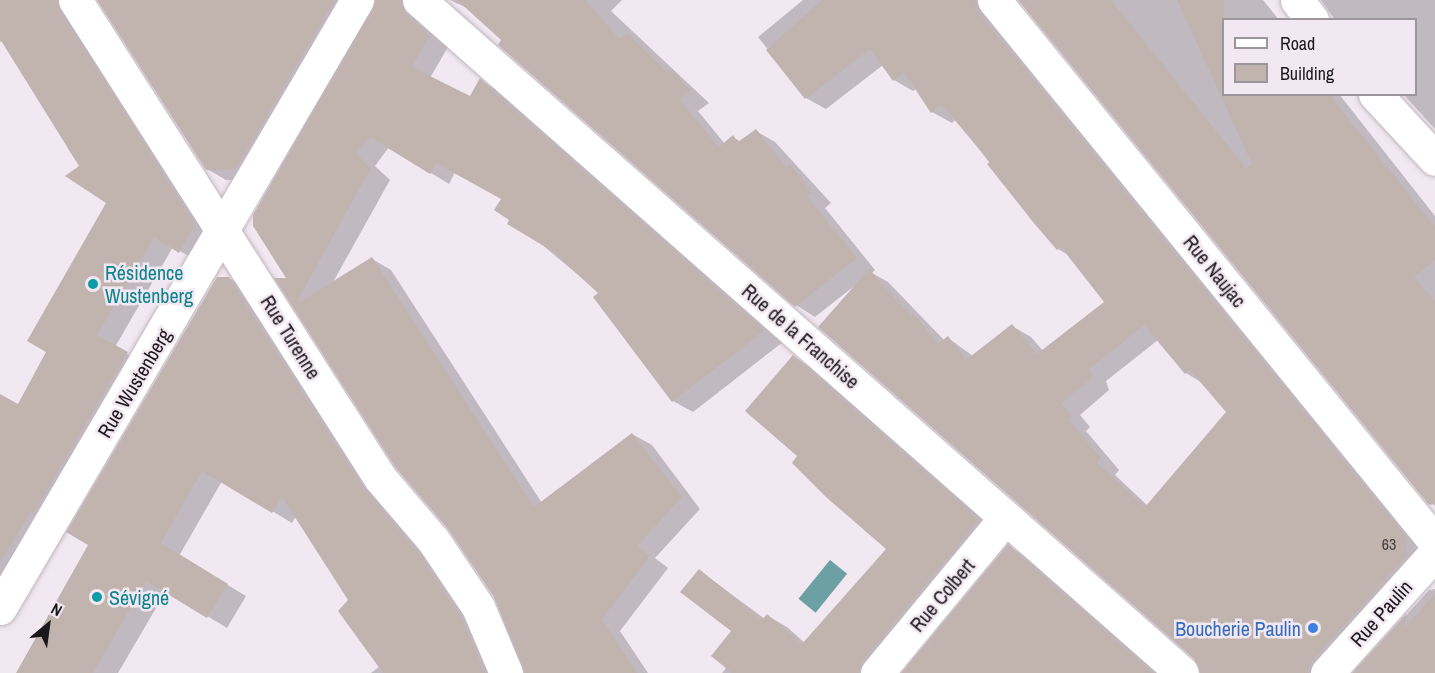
<!DOCTYPE html>
<html>
<head>
<meta charset="utf-8">
<style>
	body { margin:0 }
	#map { position:relative; width:1435px; height:673px; overflow:hidden; background:#f2e8f1; font-family:"Archivo Narrow",sans-serif }
	div>[style] { position:absolute }
	[style*='--x'] { left:calc(var(--x)*1px); top:calc(var(--y)*1px); width:calc(var(--w)*1px); rotate:calc(var(--a)*1deg) }
	.water>* { inset:0; background:#6ca0a2; transform-origin:0 0 }
	.shadow>* { inset:0; background:#0003 }
	.building>* { inset:0; background:#c1b4af }
	.roads { filter:drop-shadow(0 0 2px #c1b7c0) drop-shadow(0 0 2px #c1b7c0) }
	.minor>* { height:33px; margin:-16.5px; padding:0 16.5px; transform-origin:16.5px; border-radius:16.5px; background:#fff }
	.tertiary>* { height:33px; margin:-16.5px; padding:0 16.5px; transform-origin:16.5px; border-radius:16.5px; background:#fff }
	.dots>* { width:16px; height:16px; translate:-50% -50%; box-sizing:border-box; border:3px solid #f2e8f1; border-radius:50% }
	span { translate:-50% -50%; white-space:nowrap; text-align:center; line-height:1.15; -webkit-text-stroke:5px #f2e8f1; paint-order:stroke }
	.number-label { font-size:16px; color:#443f40 }
	.number-label span { -webkit-text-stroke-width:0 }
	.street-label { font-size:20px; color:#1b181b }
	.culture-label { font-size:20px; color:#0d838f }
	.left { translate:0 -50%; text-align:left }
	.shop-label { font-size:20px; color:#366cbe }
	.right { translate:-100% -50%; text-align:right }
	.legend { position:absolute; left:1222px; top:18px; width:195px; height:78px; box-sizing:border-box; background:#f2e8f1; border:2px solid #9c959b; margin:0; padding:8px 10px; list-style:none; font-size:18px; color:#1b181b }
	.legend li { display:flex; align-items:center; gap:12px; height:30px }
	.legend b { width:30px; border:2px solid #9c959b }
	.north { position:absolute; left:18px; top:595px; width:60px; height:60px; -webkit-text-stroke:4px #f2e8f1; paint-order:stroke; rotate:29deg; font-size:16px; font-weight:700; line-height:24px; text-align:center; color:#1b181b }
	.north::after { content:''; display:block; margin:auto; width:21px; height:27px; background:#1b181b; clip-path:polygon(50% 0,100% 100%,50% 72%,0 100%) }
</style>
</head>
<body>
<div id="map">
	<div class="water">
		<div style="left:830px;top:560px;width:22px;height:50px;rotate:39deg"></div>
	</div>
	<div class="shadow">
		<div style="clip-path:polygon(0 0,80px 0,212px 232px,199px 262px,173px 247px,115px 347px,147px 365px,0 610px,0 396px,18px 406px,48px 352px,108px 203px,68px 149px,66px 138px,3px 41px,0 42px)"></div>
		<div style="clip-path:polygon(99px 0,361px 0,256px 179px,226px 180px,207px 169px)"></div>
		<div style="clip-path:polygon(375px 0,423px 0,448px 47px,430px 78px,470px 98px,480px 80px,499px 91px,783px 342px,693px 412px,673px 401px,600px 293px,511px 219px,503px 199px,455px 172px,449px 184px,389px 147px,375px 166px,390px 180px,332px 284px,372px 259px,391px 270px,542px 503px,632px 434px,652px 445px,700px 509px,655px 558px,668px 568px,620px 631px,648px 673px,525px 673px,495px 596px,450px 529px,396px 466px,277px 279px,289px 280px,375px 10px)"></div>
		<div style="clip-path:polygon(evenodd,450px 0,622px 0,611px 11px,709px 103px,698px 111px,725px 144px,733px 137px,741px 142px,756px 131px,775px 142px,831px 203px,825px 208px,875px 270px,872px 273px,888px 282px,944px 340px,948px 338px,973px 356px,1012px 326px,1031px 337px,1043px 351px,1106px 302px,1070px 256px,1058px 249px,1034px 221px,956px 119px,952px 123px,932px 112px,917px 88px,913px 91px,894px 80px,883px 65px,826px 109px,806px 98px,758px 37px,803px 0,1000px 0,1426px 549px,1331px 673px,1217px 673px,853px 287px,815px 317px,796px 305px,469px 9px,450px 0,1158px 340px,1186px 373px,1204px 384px,1228px 412px,1148px 506px,1115px 475px,1119px 470px,1086px 431px,1090px 427px,1080px 415px,1109px 390px,1106px 381px,1158px 340px)"></div>
		<div style="clip-path:polygon(1020px 0,1263px 0,1279px 20px,1224px 20px,1224px 94px,1339px 94px,1435px 216px,1435px 506px)"></div>
		<div style="clip-path:polygon(1321px 0,1435px 0,1435px 129px,1403px 94px,1416px 94px,1416px 20px,1335px 20px)"></div>
		<div style="clip-path:polygon(229px 278px,249px 290px,437px 564px,499px 673px,371px 673px,380px 666px,350px 601px,296px 516px,292px 523px,222px 481px,179px 556px,246px 596px,227px 628px,166px 591px,118px 673px,17px 673px,90px 545px)"></div>
		<div style="clip-path:polygon(794px 357px,813px 368px,998px 531px,881px 673px,722px 673px,727px 667px,733px 631px,700px 571px,765px 619px,768px 616px,787px 627px,805px 643px,888px 549px,799px 456px)"></div>
		<div style="clip-path:polygon(1008px 546px,1027px 557px,1158px 673px,903px 673px)"></div>
		<div style="clip-path:polygon(1435px 589px,1435px 673px,1354px 673px,1429px 590px)"></div>
	</div>
	<div class="building">
		<div style="clip-path:polygon(0 0,56px 0,193px 220px,193px 228px,179px 253px,154px 237px,97px 335px,128px 352px,34px 513px,31px 511px,0 563px,0 394px,18px 404px,46px 352px,27px 341px,106px 203px,65px 176px,79px 166px,0 39px)"></div>
		<div style="clip-path:polygon(97px 0,335px 0,236px 169px,206px 170px)"></div>
		<div style="clip-path:polygon(376px 0,401px 0,406px 14px,430px 35px,412px 67px,470px 96px,480px 78px,765px 330px,672px 402px,593px 297px,598px 293px,552px 251px,507px 224px,509px 220px,494px 210px,501px 199px,436px 163px,430px 174px,370px 137px,356px 154px,371px 168px,295px 305px,372px 257px,534px 507px,632px 433px,682px 497px,637px 546px,650px 556px,602px 619px,637px 673px,524px 673px,494px 597px,448px 529px,395px 467px,274px 278px,286px 278px,253px 226px,253px 215px)"></div>
		<div style="clip-path:polygon(457px 0,585px 0,620px 39px,627px 33px,668px 73px,672px 69px,691px 91px,680px 100px,719px 147px,733px 135px,738px 142px,756px 129px,786px 167px,790px 164px,812px 192px,807px 196px,857px 258px,795px 307px,498px 45px,501px 40px)"></div>
		<div style="clip-path:polygon(evenodd,822px 0,976px 0,979px 12px,1407px 537px,1406px 557px,1313px 660px,1309px 673px,1200px 673px,1194px 659px,818px 327px,869px 269px,911px 316px,914px 314px,938px 344px,948px 336px,966px 360px,1012px 324px,1037px 354px,1104px 302px,1061px 247px,1057px 250px,1033px 222px,987px 164px,990px 162px,942px 105px,931px 113px,904px 72px,893px 81px,870px 49px,805px 99px,766px 50px,822px 0,1144px 325px,1185px 374px,1190px 370px,1226px 412px,1145px 507px,1097px 463px,1101px 458px,1068px 419px,1072px 416px,1061px 403px,1090px 380px,1093px 375px,1088px 370px,1144px 325px)"></div>
		<div style="clip-path:polygon(1018px 0,1111px 0,1246px 168px,1252px 164px,1177px 0,1224px 0,1224px 94px,1329px 94px,1435px 227px,1435px 260px,1414px 277px,1435px 301px,1435px 504px,1429px 505px)"></div>
		<div style="clip-path:polygon(217px 277px,229px 277px,364px 488px,418px 551px,461px 616px,486px 673px,383px 673px,338px 611px,348px 600px,282px 497px,272px 513px,202px 471px,161px 543px,228px 584px,207px 618px,146px 581px,93px 673px,16px 673px,88px 545px,66px 532px)"></div>
		<div style="clip-path:polygon(793px 355px,980px 519px,863px 661px,859px 673px,732px 673px,711px 656px,731px 631px,680px 592px,699px 569px,762px 620px,767px 614px,802px 644px,886px 549px,826px 497px,792px 463px,797px 456px,745px 411px)"></div>
		<div style="clip-path:polygon(1008px 544px,1154px 673px,901px 673px)"></div>
		<div style="clip-path:polygon(1435px 594px,1435px 673px,1352px 673px,1406px 614px,1405px 627px)"></div>
	</div>
	<div class="roads">
		<div class="minor">
			<div style="--x:419;--y:0;--w:1017;--a:41.41"></div>
			<div style="--x:994;--y:0;--w:699;--a:50.87"></div>
			<div style="--x:1297;--y:0;--w:25;--a:53"></div>
			<div style="--x:1375;--y:94;--w:88;--a:47.3"></div>
			<div style="--x:0;--y:608;--w:705;--a:-59.58"></div>
			<div style="--x:877;--y:673;--w:202;--a:-50.4"></div>
		</div>
		<div class="tertiary">
			<div style="--x:75;--y:0;--w:567;--a:57.46"></div>
			<div style="--x:380;--y:478;--w:82;--a:49.5"></div>
			<div style="--x:433;--y:540;--w:81;--a:56.1"></div>
			<div style="--x:478;--y:607;--w:72;--a:67"></div>
			<div style="--x:1327;--y:673;--w:161;--a:-48"></div>
		</div>
	</div>
	<div class="dots">
		<div style="left:93px;top:284px;background:#0f9aa8"></div>
		<div style="left:97px;top:597px;background:#0f9aa8"></div>
		<div style="left:1313px;top:628px;background:#3f7fe0"></div>
	</div>
	<div class="number-label">
		<span style="left:1389px;top:544px">63</span>
	</div>
	<div class="street-label">
		<span style="left:1215px;top:271px;rotate:51deg">Rue Naujac</span>
		<span style="left:801px;top:336px;rotate:41deg">Rue de la Franchise</span>
		<span style="left:291px;top:337px;rotate:58deg">Rue Turenne</span>
		<span style="left:134px;top:383px;rotate:-59deg">Rue Wustenberg</span>
		<span style="left:942px;top:595px;rotate:-50deg">Rue Colbert</span>
		<span style="left:1381px;top:613px;rotate:-48deg">Rue Paulin</span>
	</div>
	<div class="culture-label">
		<span class="left" style="left:105px;top:284px">Résidence<br>Wustenberg</span>
		<span class="left" style="left:109px;top:597px">Sévigné</span>
	</div>
	<div class="shop-label">
		<span class="right" style="left:1301px;top:628px">Boucherie Paulin</span>
	</div>
	<ul class="legend">
	<li><b style="height:8px;background:#fff"></b>Road</li>
	<li><b style="height:16px;background:#c1b4af"></b>Building</li>
	</ul>
	<div class="north">N</div>
</div>
</body>
</html>
